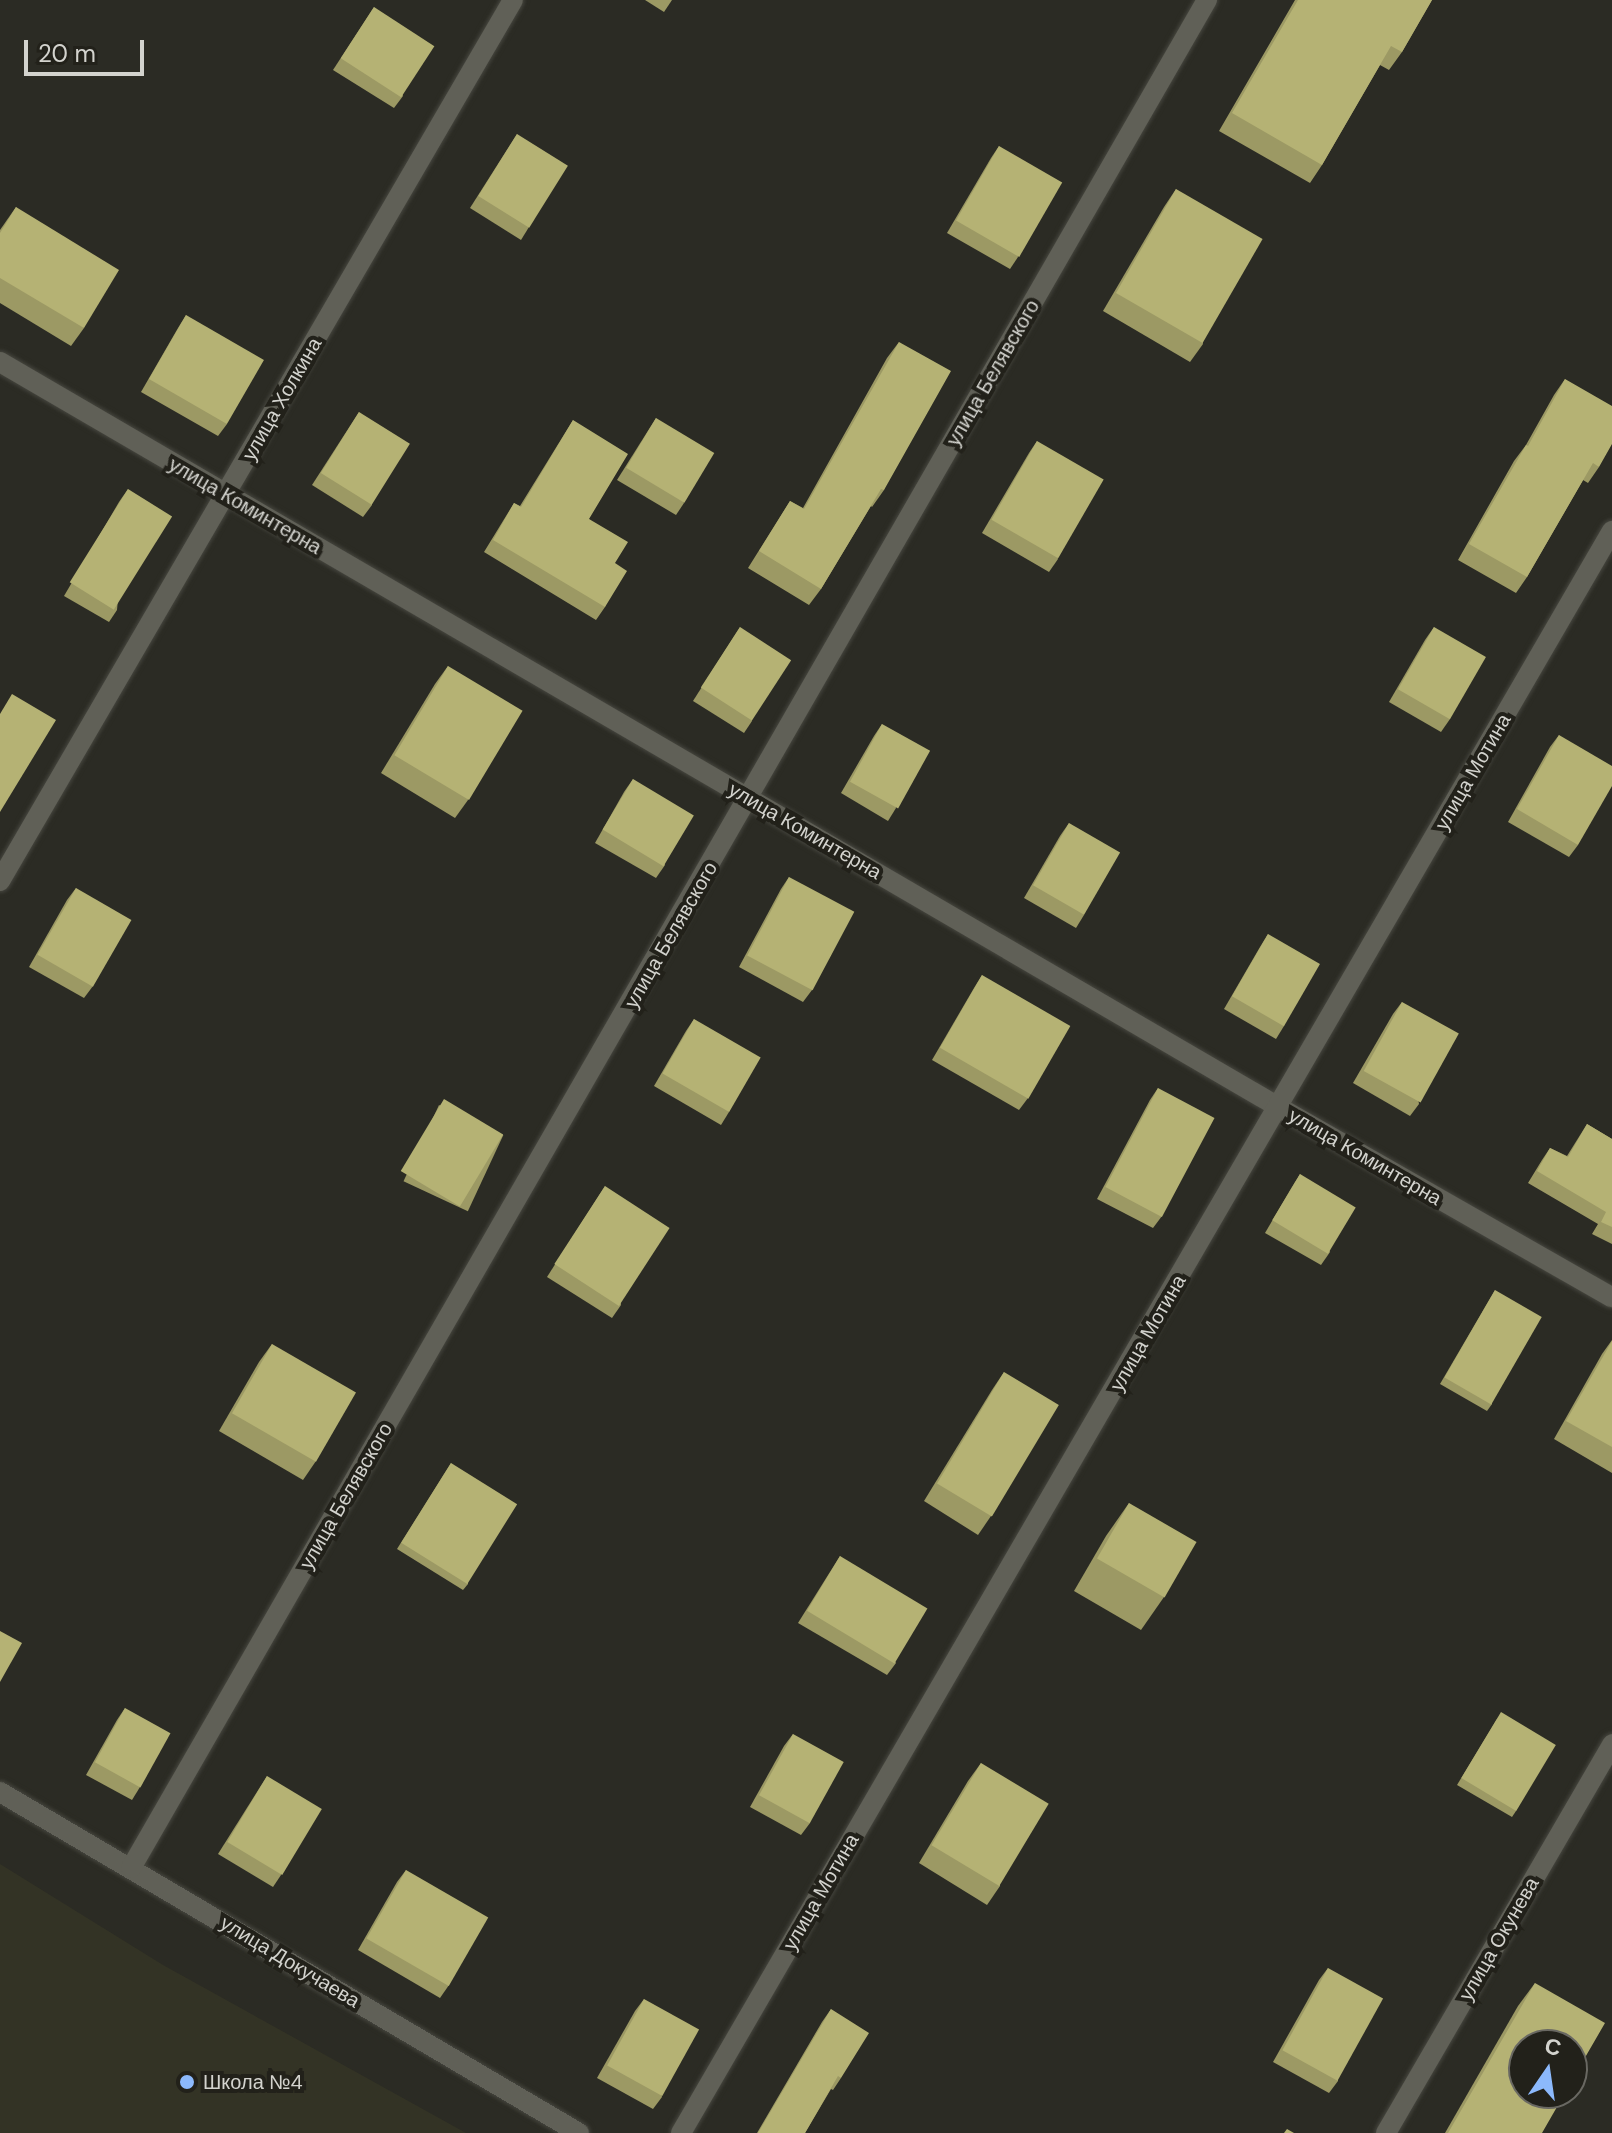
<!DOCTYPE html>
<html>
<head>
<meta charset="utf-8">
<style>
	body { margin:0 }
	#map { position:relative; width:1612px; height:2133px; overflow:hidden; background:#2b2b24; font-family:"DM Sans",sans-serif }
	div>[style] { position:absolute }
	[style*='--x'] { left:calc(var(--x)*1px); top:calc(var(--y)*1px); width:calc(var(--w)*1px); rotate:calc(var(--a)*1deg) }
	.built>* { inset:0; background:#333325 }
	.roads { filter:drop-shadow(0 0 2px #46463f) drop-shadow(0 0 2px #46463f) }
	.street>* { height:20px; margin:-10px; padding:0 10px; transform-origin:10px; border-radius:10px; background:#606057 }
	.wall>* { inset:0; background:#9c9964; transform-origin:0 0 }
	.building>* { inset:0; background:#b5b274; transform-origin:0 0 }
	.dots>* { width:22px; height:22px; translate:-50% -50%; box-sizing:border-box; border:4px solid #22211a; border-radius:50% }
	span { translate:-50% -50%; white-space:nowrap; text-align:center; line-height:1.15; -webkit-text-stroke:8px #22211a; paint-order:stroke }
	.street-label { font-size:20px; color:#d3d3ce }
	.poi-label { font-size:20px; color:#d3d3ce }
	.left { translate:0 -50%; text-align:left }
	.north { position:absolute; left:1508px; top:2029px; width:80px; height:80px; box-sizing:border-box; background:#22211a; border:2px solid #696862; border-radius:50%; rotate:13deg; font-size:22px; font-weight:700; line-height:32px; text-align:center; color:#d3d3ce }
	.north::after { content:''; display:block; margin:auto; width:28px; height:36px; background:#8cb9fc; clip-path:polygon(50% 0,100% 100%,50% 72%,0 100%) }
	.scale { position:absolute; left:24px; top:40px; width:120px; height:36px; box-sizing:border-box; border:4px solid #d3d3ce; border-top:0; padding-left:10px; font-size:24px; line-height:28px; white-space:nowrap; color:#d3d3ce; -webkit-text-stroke:6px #22211a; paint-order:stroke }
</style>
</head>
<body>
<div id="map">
	<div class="built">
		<div style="clip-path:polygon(0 1864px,163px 1965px,466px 2133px,0 2133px)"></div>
	</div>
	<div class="roads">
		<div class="street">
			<div style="--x:0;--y:362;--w:1482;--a:30.23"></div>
			<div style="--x:1280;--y:1108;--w:382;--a:29.7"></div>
			<div style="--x:0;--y:881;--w:1019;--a:-59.79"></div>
			<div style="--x:0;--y:1792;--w:672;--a:30.5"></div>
			<div style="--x:131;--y:1868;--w:2156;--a:-60.06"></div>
			<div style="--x:681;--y:2133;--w:1853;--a:-59.84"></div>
			<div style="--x:1386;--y:2133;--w:450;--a:-59.8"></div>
		</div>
	</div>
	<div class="wall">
		<div style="clip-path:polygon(645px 0,672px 0,664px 12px)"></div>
		<div style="clip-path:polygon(1295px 0,1432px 0,1402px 52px,1389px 70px,1380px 65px,1322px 165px,1310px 183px,1219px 131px)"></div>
		<div style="clip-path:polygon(374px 7px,403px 96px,394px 108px,333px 70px)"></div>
		<div style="clip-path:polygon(517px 134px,529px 227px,521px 240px,470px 208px)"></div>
		<div style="clip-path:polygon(999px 146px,1018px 257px,1010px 269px,947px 233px,991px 158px)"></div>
		<div style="clip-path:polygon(1176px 189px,1203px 344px,1190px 362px,1103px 311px,1164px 207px)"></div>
		<div style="clip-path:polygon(16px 207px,84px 328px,71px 346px,0 303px,0 230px)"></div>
		<div style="clip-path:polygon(186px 315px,227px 424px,218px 436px,141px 392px,178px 328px)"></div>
		<div style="clip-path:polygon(899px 342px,884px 490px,872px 507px,871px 506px,821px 589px,809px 605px,748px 568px,790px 501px,803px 508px,887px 358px)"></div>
		<div style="clip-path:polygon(1565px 379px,1599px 467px,1588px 483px,1583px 480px,1527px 577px,1516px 593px,1458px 560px,1514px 461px,1526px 445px,1554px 395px)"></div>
		<div style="clip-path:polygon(359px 412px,372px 505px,363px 517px,312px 485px)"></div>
		<div style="clip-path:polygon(656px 418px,684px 503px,676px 515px,617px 480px)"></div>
		<div style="clip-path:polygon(573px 420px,589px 519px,615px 563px,605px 607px,596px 620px,484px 552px,514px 503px,520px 506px)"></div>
		<div style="clip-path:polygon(1037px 441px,1058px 559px,1049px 572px,982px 533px,1029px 453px)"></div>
		<div style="clip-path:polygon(128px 489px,117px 610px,109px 622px,64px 596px,119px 502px)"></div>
		<div style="clip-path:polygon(740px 627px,752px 721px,744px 733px,693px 701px)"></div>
		<div style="clip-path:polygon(1434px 627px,1450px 719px,1441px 732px,1389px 702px,1425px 640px)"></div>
		<div style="clip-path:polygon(448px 666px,468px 800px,455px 818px,381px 773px,435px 684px)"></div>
		<div style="clip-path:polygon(882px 724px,896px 808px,888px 821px,841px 793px,874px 736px)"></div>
		<div style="clip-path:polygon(1559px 735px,1578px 845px,1569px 857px,1508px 822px,1550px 747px)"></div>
		<div style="clip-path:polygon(633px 779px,665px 865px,656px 878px,595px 843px,624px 792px)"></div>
		<div style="clip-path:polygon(1069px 823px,1084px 915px,1076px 928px,1024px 898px,1060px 836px)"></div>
		<div style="clip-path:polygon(789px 877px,812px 990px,803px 1002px,739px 967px,781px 889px)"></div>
		<div style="clip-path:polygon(76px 888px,93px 986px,84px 998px,29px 967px,67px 900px)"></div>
		<div style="clip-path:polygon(1268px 934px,1284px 1026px,1276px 1039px,1224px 1009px,1260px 947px)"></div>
		<div style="clip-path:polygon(982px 975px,1028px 1098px,1019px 1110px,932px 1060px,974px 988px)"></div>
		<div style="clip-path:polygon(1402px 1002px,1419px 1104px,1410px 1116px,1353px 1083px,1393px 1014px)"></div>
		<div style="clip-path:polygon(694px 1019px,729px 1112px,721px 1125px,654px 1086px,686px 1031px)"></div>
		<div style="clip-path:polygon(1158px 1088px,1162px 1216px,1153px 1228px,1097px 1199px,1150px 1100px)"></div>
		<div style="left:439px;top:1105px;width:71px;height:84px;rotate:25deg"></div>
		<div style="clip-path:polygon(1587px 1124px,1612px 1139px,1612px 1244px,1592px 1234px,1598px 1224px,1528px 1183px,1542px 1160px,1550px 1148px,1567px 1156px)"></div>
		<div style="clip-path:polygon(1300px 1174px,1330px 1252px,1321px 1265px,1265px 1233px,1292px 1187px)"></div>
		<div style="clip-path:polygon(605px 1186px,621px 1305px,612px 1318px,547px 1277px)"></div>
		<div style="clip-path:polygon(1495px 1290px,1492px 1404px,1487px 1411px,1440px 1384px)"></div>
		<div style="clip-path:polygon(1612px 1340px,1612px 1473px,1554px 1439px,1602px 1354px)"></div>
		<div style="clip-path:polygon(272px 1344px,316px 1461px,303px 1480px,219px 1431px,259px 1362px)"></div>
		<div style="clip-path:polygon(1004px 1372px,991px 1516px,978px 1535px,924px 1501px,992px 1390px)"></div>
		<div style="clip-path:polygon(451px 1463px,468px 1584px,463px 1590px,397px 1549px)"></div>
		<div style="clip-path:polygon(1129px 1503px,1164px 1597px,1141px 1630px,1074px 1591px,1106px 1536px)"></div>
		<div style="clip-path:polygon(840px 1556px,896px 1663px,887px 1675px,798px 1623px)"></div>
		<div style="clip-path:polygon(125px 1708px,140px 1787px,132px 1800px,86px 1775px,117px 1720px)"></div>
		<div style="clip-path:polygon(1497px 1719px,1516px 1811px,1512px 1817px,1457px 1785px)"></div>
		<div style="clip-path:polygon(793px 1734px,810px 1823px,801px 1835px,750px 1807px,784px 1746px)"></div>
		<div style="clip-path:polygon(981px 1763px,1000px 1886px,987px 1905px,919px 1863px,968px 1781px)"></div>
		<div style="clip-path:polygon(267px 1776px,281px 1875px,273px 1887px,218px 1854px)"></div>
		<div style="clip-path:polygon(406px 1870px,449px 1985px,440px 1998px,358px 1950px,397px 1882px)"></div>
		<div style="clip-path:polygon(1328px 1968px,1338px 2081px,1329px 2093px,1273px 2062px,1319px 1980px)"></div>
		<div style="clip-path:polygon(1535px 1983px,1542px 2133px,1445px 2133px,1518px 2006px)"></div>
		<div style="clip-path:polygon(644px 1999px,662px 2097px,653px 2109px,597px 2078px,635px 2011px)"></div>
		<div style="clip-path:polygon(831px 2009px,841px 2078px,833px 2090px,831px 2089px,805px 2133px,757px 2133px,822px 2022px)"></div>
	</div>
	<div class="building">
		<div style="clip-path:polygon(1298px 0,1432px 0,1402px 52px,1391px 46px,1322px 165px,1232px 113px)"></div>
		<div style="left:374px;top:7px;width:72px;height:61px;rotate:33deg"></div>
		<div style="left:517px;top:134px;width:60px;height:73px;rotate:32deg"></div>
		<div style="left:999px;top:146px;width:73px;height:86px;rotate:30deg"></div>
		<div style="left:1176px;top:189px;width:100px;height:120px;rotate:30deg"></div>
		<div style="clip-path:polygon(16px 207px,119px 270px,84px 328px,0 278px,0 233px)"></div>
		<div style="left:186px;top:315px;width:90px;height:74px;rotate:30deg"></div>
		<div style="clip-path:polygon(899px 342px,951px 371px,884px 490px,881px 489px,821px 589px,759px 551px,790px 501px,804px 509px)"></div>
		<div style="clip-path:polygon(1565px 379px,1612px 406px,1612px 444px,1599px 467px,1593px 463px,1527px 577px,1469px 544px,1526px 445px,1528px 446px)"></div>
		<div style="left:359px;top:412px;width:60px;height:72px;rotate:32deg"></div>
		<div style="left:656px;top:418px;width:68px;height:58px;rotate:31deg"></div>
		<div style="clip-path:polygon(573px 420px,628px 454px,589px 519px,628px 542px,615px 563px,627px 571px,605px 607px,493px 540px,514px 503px,521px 507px)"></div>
		<div style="left:1037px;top:441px;width:77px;height:91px;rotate:30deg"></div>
		<div style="left:128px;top:489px;width:52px;height:110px;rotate:32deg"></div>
		<div style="left:740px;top:627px;width:61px;height:72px;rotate:33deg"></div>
		<div style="left:1434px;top:627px;width:60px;height:72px;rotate:30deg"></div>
		<div style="left:448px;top:666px;width:87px;height:104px;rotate:31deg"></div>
		<div style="clip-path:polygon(12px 694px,56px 720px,0 812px,0 714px)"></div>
		<div style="left:882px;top:724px;width:55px;height:66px;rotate:29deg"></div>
		<div style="clip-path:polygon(1559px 735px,1612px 766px,1612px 786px,1578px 845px,1517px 809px)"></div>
		<div style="left:633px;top:779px;width:71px;height:59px;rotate:31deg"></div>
		<div style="left:1069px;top:823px;width:59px;height:72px;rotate:30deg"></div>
		<div style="left:789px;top:877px;width:74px;height:89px;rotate:28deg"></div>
		<div style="left:76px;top:888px;width:64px;height:77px;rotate:30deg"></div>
		<div style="left:1268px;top:934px;width:60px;height:72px;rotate:30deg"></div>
		<div style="left:982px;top:975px;width:102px;height:84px;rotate:30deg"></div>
		<div style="left:1402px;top:1002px;width:65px;height:79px;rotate:29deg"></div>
		<div style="left:694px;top:1019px;width:77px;height:63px;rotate:30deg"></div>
		<div style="left:1158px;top:1088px;width:64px;height:112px;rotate:28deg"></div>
		<div style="left:444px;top:1099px;width:69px;height:84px;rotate:31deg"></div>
		<div style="clip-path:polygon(1587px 1124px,1612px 1139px,1612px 1227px,1601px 1222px,1606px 1212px,1537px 1171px,1550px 1148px,1568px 1157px)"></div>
		<div style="left:1300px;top:1174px;width:65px;height:54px;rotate:31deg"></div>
		<div style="left:605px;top:1186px;width:77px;height:93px;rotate:33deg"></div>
		<div style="left:1495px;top:1290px;width:54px;height:101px;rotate:30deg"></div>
		<div style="clip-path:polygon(1612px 1341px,1612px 1447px,1566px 1421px)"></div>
		<div style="left:272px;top:1344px;width:97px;height:80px;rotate:30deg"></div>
		<div style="left:1004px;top:1372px;width:64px;height:130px;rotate:31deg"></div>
		<div style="left:451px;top:1463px;width:78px;height:94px;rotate:32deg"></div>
		<div style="left:1129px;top:1503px;width:78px;height:64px;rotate:30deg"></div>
		<div style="left:840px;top:1556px;width:102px;height:64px;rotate:31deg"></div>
		<div style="clip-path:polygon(0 1631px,22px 1643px,0 1682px)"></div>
		<div style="left:125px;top:1708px;width:52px;height:62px;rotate:29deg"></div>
		<div style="left:1501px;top:1712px;width:64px;height:77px;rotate:31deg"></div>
		<div style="left:793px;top:1734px;width:58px;height:70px;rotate:29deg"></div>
		<div style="left:981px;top:1763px;width:79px;height:96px;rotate:31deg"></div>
		<div style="left:267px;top:1776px;width:64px;height:77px;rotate:31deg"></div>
		<div style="left:406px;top:1870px;width:95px;height:79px;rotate:30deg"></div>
		<div style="left:1328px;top:1968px;width:63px;height:94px;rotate:29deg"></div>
		<div style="clip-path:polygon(1535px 1983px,1605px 2023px,1572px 2080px,1572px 2045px,1524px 2045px,1524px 2093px,1565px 2093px,1542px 2133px,1448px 2133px)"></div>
		<div style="left:644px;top:1999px;width:63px;height:76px;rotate:29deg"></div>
		<div style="clip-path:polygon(831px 2009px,869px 2033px,841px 2078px,838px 2076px,805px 2133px,758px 2133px)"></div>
		<div style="clip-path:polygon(1287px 2129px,1294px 2133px,1284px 2133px)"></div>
	</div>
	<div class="dots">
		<div style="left:187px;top:2082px;background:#8cb9fc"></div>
	</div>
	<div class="street-label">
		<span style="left:993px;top:373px;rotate:-60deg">улица Белявского</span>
		<span style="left:282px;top:399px;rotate:-60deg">улица Холкина</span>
		<span style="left:245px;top:506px;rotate:30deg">улица Коминтерна</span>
		<span style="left:1473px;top:772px;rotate:-60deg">улица Мотина</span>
		<span style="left:805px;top:831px;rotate:30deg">улица Коминтерна</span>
		<span style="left:671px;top:935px;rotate:-60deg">улица Белявского</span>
		<span style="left:1365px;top:1157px;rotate:30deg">улица Коминтерна</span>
		<span style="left:1148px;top:1333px;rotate:-60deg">улица Мотина</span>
		<span style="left:346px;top:1496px;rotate:-60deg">улица Белявского</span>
		<span style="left:821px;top:1892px;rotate:-60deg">улица Мотина</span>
		<span style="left:1499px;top:1939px;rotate:-60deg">улица Окунева</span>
		<span style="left:290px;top:1962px;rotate:31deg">улица Докучаева</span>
	</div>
	<div class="poi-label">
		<span class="left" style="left:203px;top:2082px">Школа №4</span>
	</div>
	<div class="north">С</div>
	<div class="scale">20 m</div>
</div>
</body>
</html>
